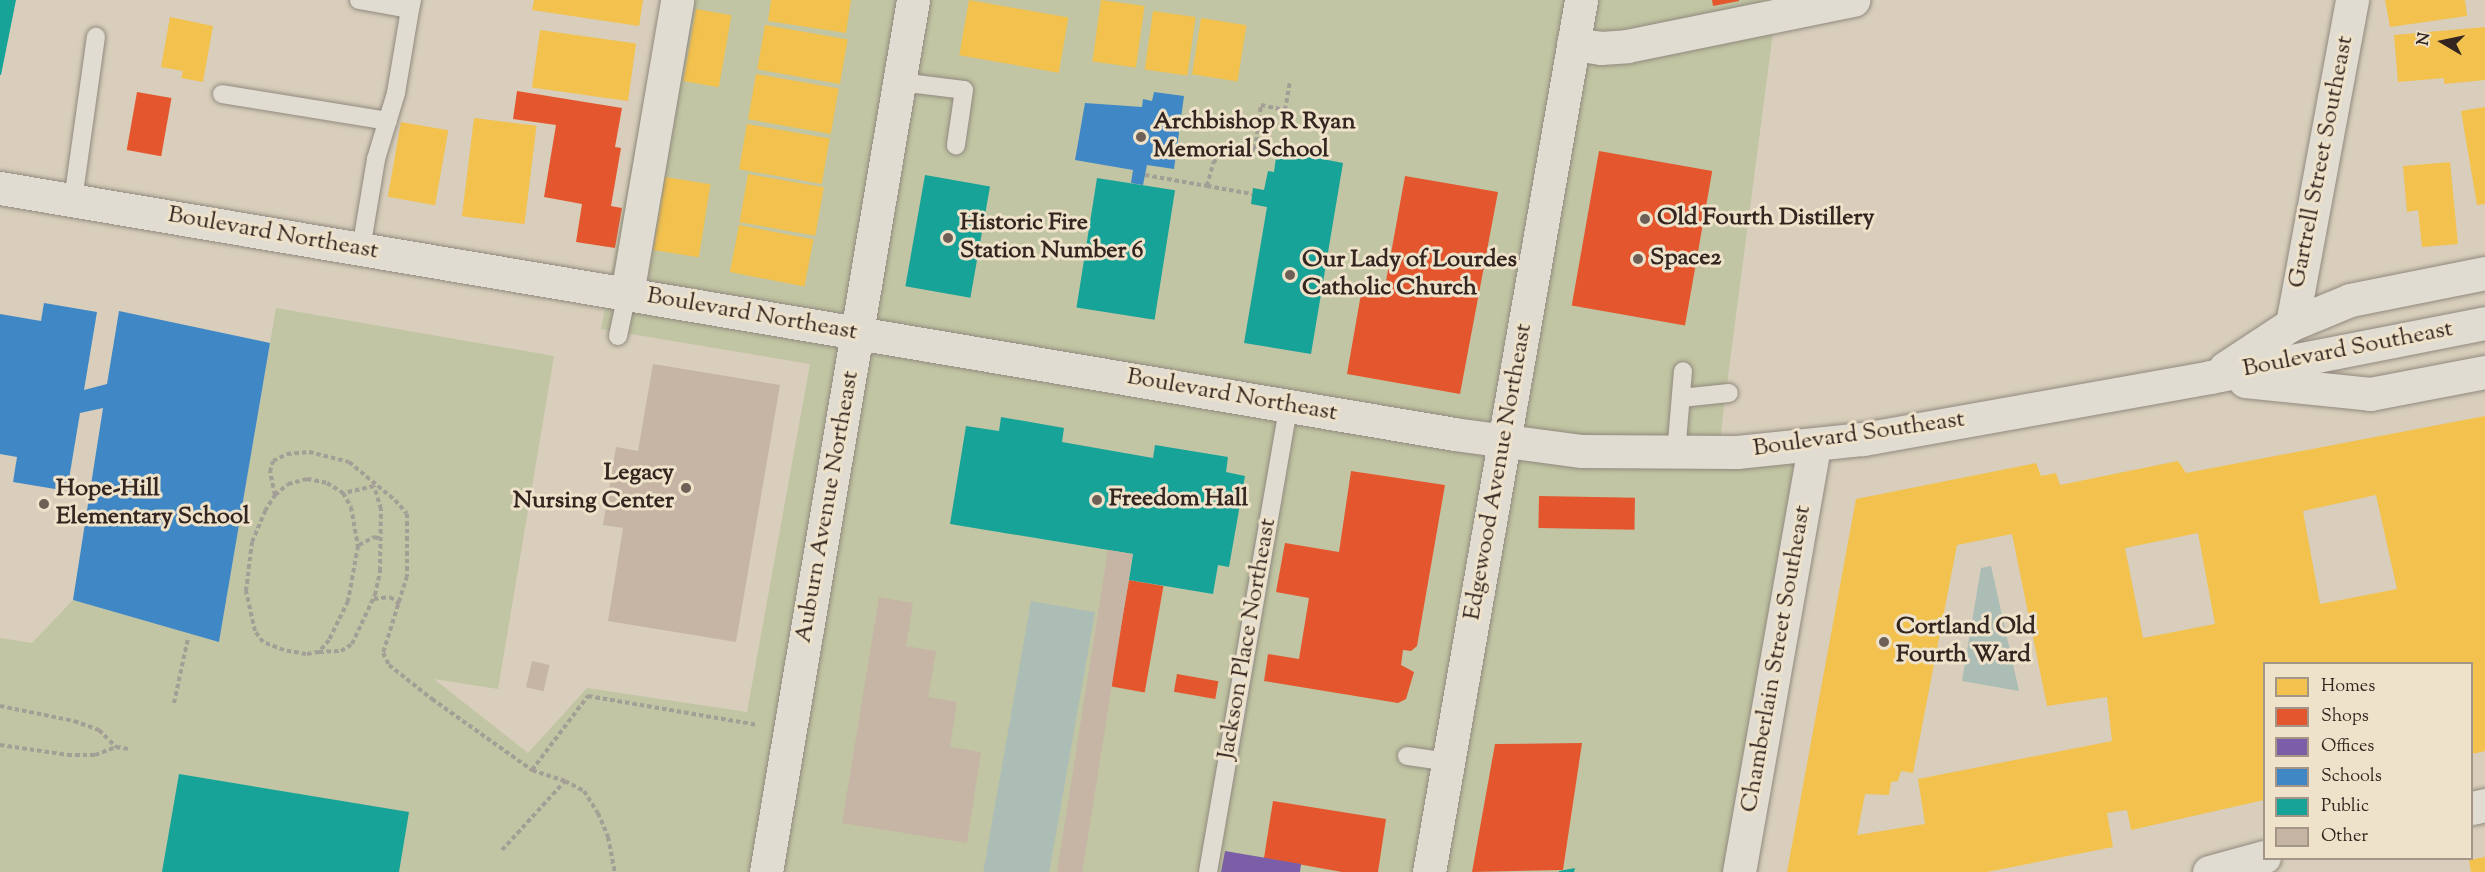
<!DOCTYPE html>
<html>
<head>
<meta charset="utf-8">
<style>
	body { margin:0 }
	#map { position:relative; width:2485px; height:872px; overflow:hidden; background:#d8cebb; font-family:"Sorts Mill Goudy",serif }
	div>[style] { position:absolute }
	[style*='--x'] { left:calc(var(--x)*1px); top:calc(var(--y)*1px); width:calc(var(--w)*1px); rotate:calc(var(--a)*1deg) }
	.green>* { inset:0; background:#c1c5a3 }
	.water>* { inset:0; background:#abbdb5; transform-origin:0 0 }
	.homes>* { inset:0; background:#f2c14e; transform-origin:0 0 }
	.shops>* { inset:0; background:#e4572e; transform-origin:0 0 }
	.offices>* { inset:0; background:#7b5ea7 }
	.schools>* { inset:0; background:#3f88c5 }
	.public>* { inset:0; background:#17a398; transform-origin:0 0 }
	.building>* { inset:0; background:#c6b5a4; transform-origin:0 0 }
	.path>* { height:4px; margin-top:-2px; transform-origin:0; background:repeating-linear-gradient(90deg,#a39e96 0 4.5px,transparent 0 7.5px) }
	.roads { filter:drop-shadow(0 0 2px #91897e) drop-shadow(0 0 2px #91897e) }
	.lane>* { height:18px; margin:-9px; padding:0 9px; transform-origin:9px; border-radius:9px; background:#e0dcd2 }
	.street>* { height:33px; margin:-16.5px; padding:0 16.5px; transform-origin:16.5px; border-radius:16.5px; background:#e0dcd2 }
	.secondary>* { height:33px; margin:-16.5px; padding:0 16.5px; transform-origin:16.5px; border-radius:16.5px; background:#e0dcd2 }
	.dots>* { width:16px; height:16px; translate:-50% -50%; box-sizing:border-box; border:3px solid #eee2ca; border-radius:50% }
	span { translate:-50% -50%; white-space:nowrap; text-align:center; line-height:1.15; -webkit-text-stroke:6px #eee2ca; paint-order:stroke }
	.poi-label { font-size:24px; color:#33251f; font-weight:700 }
	.left { translate:0 -50%; text-align:left }
	.right { translate:-100% -50%; text-align:right }
	.street-label { font-size:24px; color:#33251f }
	.legend { position:absolute; left:2263px; top:662px; width:210px; height:198px; box-sizing:border-box; background:#eee2ca; border:2px solid #a39686; margin:0; padding:8px 10px; list-style:none; font-size:18px; color:#33251f }
	.legend li { display:flex; align-items:center; gap:12px; height:30px }
	.legend b { width:30px; border:2px solid #a39686 }
	.north { position:absolute; left:2413px; top:12px; width:60px; height:60px; -webkit-text-stroke:4px #eee2ca; paint-order:stroke; rotate:279deg; font-size:16px; font-weight:700; line-height:24px; text-align:center; color:#33251f }
	.north::after { content:''; display:block; margin:auto; width:21px; height:27px; background:#33251f; clip-path:polygon(50% 0,100% 100%,50% 72%,0 100%) }
</style>
</head>
<body>
<div id="map">
	<div class="green">
		<div style="clip-path:polygon(662px 0,1842px 0,1775px 17px,1723px 415px,1719px 452px,1814px 445px,1736px 872px,0 872px,0 638px,32px 643px,73px 600px,219px 641px,276px 308px,554px 356px,498px 689px,434px 679px,528px 753px,587px 688px,747px 712px,810px 364px,601px 329px)"></div>
	</div>
	<div class="water">
		<div style="clip-path:polygon(1991px 566px,2019px 691px,1962px 681px,1981px 568px)"></div>
		<div style="left:1031px;top:601px;width:65px;height:275px;rotate:10deg"></div>
	</div>
	<div class="homes">
		<div style="clip-path:polygon(534px 0,643px 0,639px 26px,532px 10px)"></div>
		<div style="clip-path:polygon(771px 0,851px 0,846px 33px,768px 21px)"></div>
		<div style="left:969px;top:0;width:101px;height:56px;rotate:10deg"></div>
		<div style="left:1101px;top:0;width:44px;height:62px;rotate:8deg"></div>
		<div style="clip-path:polygon(2385px 0,2465px 0,2467px 16px,2390px 27px)"></div>
		<div style="left:696px;top:9px;width:36px;height:73px;rotate:10deg"></div>
		<div style="left:1153px;top:11px;width:43px;height:59px;rotate:8deg"></div>
		<div style="clip-path:polygon(170px 17px,213px 26px,203px 82px,181px 78px,183px 71px,161px 67px)"></div>
		<div style="left:1201px;top:18px;width:46px;height:57px;rotate:9deg"></div>
		<div style="left:765px;top:25px;width:84px;height:45px;rotate:10deg"></div>
		<div style="clip-path:polygon(2485px 27px,2485px 80px,2444px 84px,2444px 78px,2398px 82px,2394px 35px)"></div>
		<div style="left:540px;top:30px;width:97px;height:58px;rotate:8deg"></div>
		<div style="left:756px;top:74px;width:84px;height:46px;rotate:10deg"></div>
		<div style="clip-path:polygon(2485px 107px,2485px 204px,2477px 205px,2461px 111px)"></div>
		<div style="left:474px;top:118px;width:63px;height:99px;rotate:7deg"></div>
		<div style="left:401px;top:122px;width:48px;height:76px;rotate:10deg"></div>
		<div style="left:747px;top:124px;width:84px;height:46px;rotate:10deg"></div>
		<div style="clip-path:polygon(2450px 162px,2458px 244px,2422px 247px,2418px 210px,2407px 212px,2403px 166px)"></div>
		<div style="left:748px;top:174px;width:77px;height:49px;rotate:10deg"></div>
		<div style="left:665px;top:177px;width:46px;height:74px;rotate:9deg"></div>
		<div style="left:739px;top:225px;width:76px;height:48px;rotate:11deg"></div>
		<div style="clip-path:polygon(evenodd,2485px 416px,2485px 751px,2472px 754px,2472px 664px,2264px 664px,2264px 800px,2131px 830px,2127px 810px,2107px 813px,2113px 847px,1987px 872px,1787px 872px,1856px 499px,2036px 463px,2041px 476px,2056px 473px,2060px 485px,2178px 461px,2186px 473px,2485px 416px,2376px 495px,2397px 589px,2320px 604px,2303px 511px,2376px 495px,2485px 416px,2198px 533px,2215px 624px,2143px 638px,2125px 548px,2198px 533px,2485px 416px,2012px 534px,2047px 706px,2107px 697px,2112px 741px,1918px 779px,1925px 824px,1857px 835px,1865px 794px,1889px 795px,1891px 782px,1898px 781px,1901px 771px,1913px 773px,1957px 545px,2012px 534px)"></div>
		<div style="clip-path:polygon(2485px 857px,2485px 872px,2471px 872px,2469px 860px)"></div>
	</div>
	<div class="shops">
		<div style="clip-path:polygon(1712px 0,1739px 0,1739px 1px,1713px 6px)"></div>
		<div style="clip-path:polygon(517px 91px,622px 108px,615px 147px,621px 148px,611px 206px,622px 208px,615px 248px,576px 242px,582px 204px,544px 197px,556px 125px,513px 119px)"></div>
		<div style="left:137px;top:92px;width:35px;height:59px;rotate:10deg"></div>
		<div style="left:1599px;top:151px;width:115px;height:157px;rotate:10deg"></div>
		<div style="clip-path:polygon(1405px 176px,1498px 192px,1460px 394px,1347px 374px,1362px 288px,1384px 292px)"></div>
		<div style="clip-path:polygon(1351px 471px,1445px 485px,1417px 646px,1411px 651px,1403px 650px,1401px 665px,1414px 672px,1406px 699px,1398px 703px,1264px 681px,1268px 654px,1299px 659px,1309px 598px,1276px 592px,1285px 543px,1339px 552px)"></div>
		<div style="left:1539px;top:496px;width:96px;height:32px;rotate:1deg"></div>
		<div style="left:1129px;top:580px;width:35px;height:108px;rotate:10deg"></div>
		<div style="left:1177px;top:674px;width:42px;height:18px;rotate:10deg"></div>
		<div style="clip-path:polygon(1582px 743px,1563px 870px,1472px 872px,1495px 744px)"></div>
		<div style="clip-path:polygon(1273px 801px,1386px 819px,1378px 872px,1342px 872px,1264px 858px)"></div>
	</div>
	<div class="offices">
		<div style="clip-path:polygon(1225px 851px,1301px 864px,1300px 872px,1221px 872px)"></div>
	</div>
	<div class="schools">
		<div style="clip-path:polygon(1154px 92px,1184px 96px,1174px 169px,1147px 165px,1143px 185px,1131px 183px,1133px 170px,1075px 160px,1085px 103px,1142px 107px,1143px 99px,1152px 101px)"></div>
		<div style="clip-path:polygon(44px 303px,97px 312px,84px 390px,107px 384px,119px 311px,270px 343px,219px 642px,73px 600px,103px 408px,80px 413px,67px 491px,13px 482px,17px 457px,0 454px,0 314px,41px 321px)"></div>
	</div>
	<div class="public">
		<div style="clip-path:polygon(0 0,16px 0,1px 75px,0 75px)"></div>
		<div style="clip-path:polygon(1277px 150px,1343px 163px,1311px 354px,1244px 343px,1267px 207px,1251px 204px,1253px 188px,1264px 190px,1268px 171px,1274px 172px)"></div>
		<div style="left:925px;top:175px;width:66px;height:113px;rotate:10deg"></div>
		<div style="left:1097px;top:178px;width:79px;height:131px;rotate:9deg"></div>
		<div style="clip-path:polygon(1001px 417px,1064px 428px,1062px 442px,1153px 458px,1155px 445px,1228px 457px,1226px 472px,1245px 476px,1229px 567px,1218px 565px,1213px 594px,1129px 580px,1133px 554px,950px 524px,966px 426px,999px 431px)"></div>
		<div style="clip-path:polygon(179px 774px,409px 812px,399px 872px,162px 872px)"></div>
		<div style="clip-path:polygon(1575px 868px,1574px 872px,1559px 872px,1559px 871px)"></div>
	</div>
	<div class="building">
		<div style="clip-path:polygon(653px 364px,780px 385px,736px 642px,608px 621px,623px 528px,603px 525px,616px 447px,638px 451px)"></div>
		<div style="left:1108px;top:550px;width:25px;height:327px;rotate:9deg"></div>
		<div style="clip-path:polygon(879px 597px,913px 603px,906px 646px,936px 651px,928px 697px,957px 702px,950px 747px,981px 752px,967px 843px,842px 823px)"></div>
		<div style="left:532px;top:661px;width:18px;height:27px;rotate:13deg"></div>
	</div>
	<div class="path">
		<div style="--x:1145;--y:175;--w:63;--a:10.1"></div>
		<div style="--x:1207;--y:186;--w:24;--a:-75"></div>
		<div style="--x:1213;--y:163;--w:15;--a:-48"></div>
		<div style="--x:1223;--y:152;--w:32;--a:-5"></div>
		<div style="--x:1255;--y:149;--w:44;--a:-82.2"></div>
		<div style="--x:1261;--y:105;--w:25;--a:12"></div>
		<div style="--x:1285;--y:110;--w:29;--a:-80"></div>
		<div style="--x:1207;--y:186;--w:46;--a:10.1"></div>
		<div style="--x:307;--y:479;--w:20;--a:11"></div>
		<div style="--x:327;--y:483;--w:19;--a:32"></div>
		<div style="--x:343;--y:493;--w:16;--a:60"></div>
		<div style="--x:351;--y:507;--w:40;--a:80"></div>
		<div style="--x:358;--y:546;--w:56;--a:100.3"></div>
		<div style="--x:348;--y:601;--w:43;--a:116"></div>
		<div style="--x:329;--y:640;--w:16;--a:130"></div>
		<div style="--x:319;--y:652;--w:13;--a:171"></div>
		<div style="--x:306;--y:654;--w:22;--a:-170"></div>
		<div style="--x:284;--y:650;--w:22;--a:-159"></div>
		<div style="--x:263;--y:642;--w:14;--a:-126"></div>
		<div style="--x:255;--y:631;--w:41;--a:-102.7"></div>
		<div style="--x:246;--y:591;--w:49;--a:-83"></div>
		<div style="--x:252;--y:542;--w:34;--a:-67"></div>
		<div style="--x:265;--y:511;--w:19;--a:-58"></div>
		<div style="--x:275;--y:495;--w:17;--a:-40"></div>
		<div style="--x:288;--y:484;--w:20;--a:-15"></div>
		<div style="--x:275;--y:495;--w:24;--a:-102"></div>
		<div style="--x:270;--y:472;--w:11;--a:-75"></div>
		<div style="--x:273;--y:461;--w:16;--a:-27"></div>
		<div style="--x:287;--y:454;--w:22;--a:-5"></div>
		<div style="--x:309;--y:452;--w:41;--a:14"></div>
		<div style="--x:349;--y:462;--w:60;--a:39.6"></div>
		<div style="--x:395;--y:500;--w:18;--a:49"></div>
		<div style="--x:407;--y:514;--w:62;--a:90"></div>
		<div style="--x:407;--y:576;--w:81;--a:107.3"></div>
		<div style="--x:383;--y:653;--w:13;--a:63"></div>
		<div style="--x:389;--y:665;--w:55;--a:38.3"></div>
		<div style="--x:432;--y:699;--w:123;--a:35.4"></div>
		<div style="--x:532;--y:770;--w:93;--a:-52.9"></div>
		<div style="--x:588;--y:696;--w:171;--a:9.7"></div>
		<div style="--x:359;--y:545;--w:17;--a:-28"></div>
		<div style="--x:374;--y:537;--w:8;--a:14"></div>
		<div style="--x:374;--y:599;--w:16;--a:-7"></div>
		<div style="--x:390;--y:597;--w:14;--a:36"></div>
		<div style="--x:319;--y:652;--w:22;--a:-3"></div>
		<div style="--x:341;--y:651;--w:13;--a:-32"></div>
		<div style="--x:352;--y:644;--w:54;--a:-64.9"></div>
		<div style="--x:375;--y:595;--w:25;--a:-78"></div>
		<div style="--x:380;--y:571;--w:62;--a:-89.1"></div>
		<div style="--x:381;--y:509;--w:24;--a:-107"></div>
		<div style="--x:374;--y:486;--w:32;--a:167"></div>
		<div style="--x:174;--y:703;--w:66;--a:-77.8"></div>
		<div style="--x:0;--y:706;--w:76;--a:11.5"></div>
		<div style="--x:74;--y:721;--w:27;--a:20"></div>
		<div style="--x:99;--y:730;--w:24;--a:45"></div>
		<div style="--x:0;--y:745;--w:69;--a:8.4"></div>
		<div style="--x:68;--y:755;--w:27;--a:0"></div>
		<div style="--x:95;--y:755;--w:22;--a:-21"></div>
		<div style="--x:116;--y:747;--w:12;--a:9"></div>
		<div style="--x:565;--y:781;--w:21;--a:28"></div>
		<div style="--x:584;--y:791;--w:26;--a:58"></div>
		<div style="--x:598;--y:813;--w:26;--a:67"></div>
		<div style="--x:608;--y:837;--w:36;--a:79"></div>
		<div style="--x:502;--y:850;--w:93;--a:-47.6"></div>
		<div style="--x:565;--y:781;--w:35;--a:-162"></div>
	</div>
	<div class="roads">
		<div class="lane">
			<div style="--x:359;--y:0;--w:52;--a:10"></div>
			<div style="--x:410;--y:9;--w:9;--a:-77"></div>
			<div style="--x:900;--y:82;--w:64;--a:7.1"></div>
			<div style="--x:964;--y:90;--w:56;--a:98.3"></div>
			<div style="--x:222;--y:94;--w:168;--a:9.2"></div>
			<div style="--x:73;--y:200;--w:165;--a:-82"></div>
			<div style="--x:361;--y:249;--w:91;--a:-80.5"></div>
			<div style="--x:376;--y:159;--w:69;--a:-73.1"></div>
			<div style="--x:396;--y:93;--w:85;--a:-80.5"></div>
			<div style="--x:618;--y:336;--w:43;--a:-77.9"></div>
			<div style="--x:1681;--y:398;--w:48;--a:-5.9"></div>
			<div style="--x:1676;--y:454;--w:83;--a:-85.2"></div>
			<div style="--x:1407;--y:756;--w:41;--a:8.3"></div>
			<div style="--x:1208;--y:872;--w:474;--a:-80.2"></div>
		</div>
		<div class="street">
			<div style="--x:1573;--y:44;--w:28;--a:8"></div>
			<div style="--x:1601;--y:48;--w:26;--a:-4"></div>
			<div style="--x:1627;--y:46;--w:231;--a:-11.5"></div>
			<div style="--x:627;--y:294;--w:298;--a:-80.3"></div>
			<div style="--x:2292;--y:324;--w:330;--a:-79.5"></div>
			<div style="--x:2472;--y:808;--w:13;--a:-13"></div>
			<div style="--x:1739;--y:872;--w:434;--a:-80"></div>
			<div style="--x:2209;--y:872;--w:57;--a:-15.3"></div>
		</div>
		<div class="secondary">
			<div style="--x:0;--y:188;--w:1475;--a:9.6"></div>
			<div style="--x:1454;--y:434;--w:129;--a:7.6"></div>
			<div style="--x:1582;--y:451;--w:155;--a:0.4"></div>
			<div style="--x:1737;--y:452;--w:127;--a:-5.9"></div>
			<div style="--x:1863;--y:439;--w:352;--a:-10.1"></div>
			<div style="--x:2210;--y:377;--w:280;--a:-11.1"></div>
			<div style="--x:2225;--y:368;--w:80;--a:-33.3"></div>
			<div style="--x:2292;--y:324;--w:63;--a:-22.5"></div>
			<div style="--x:2350;--y:300;--w:138;--a:-11.3"></div>
			<div style="--x:2245;--y:381;--w:126;--a:5.9"></div>
			<div style="--x:2370;--y:394;--w:117;--a:-10.8"></div>
			<div style="--x:766;--y:872;--w:884;--a:-80.43"></div>
			<div style="--x:1429;--y:872;--w:885;--a:-80.11"></div>
		</div>
	</div>
	<div class="dots">
		<div style="left:1141px;top:137px;background:#6d6056"></div>
		<div style="left:1645px;top:219px;background:#6d6056"></div>
		<div style="left:948px;top:238px;background:#6d6056"></div>
		<div style="left:1638px;top:259px;background:#6d6056"></div>
		<div style="left:1290px;top:275px;background:#6d6056"></div>
		<div style="left:686px;top:488px;background:#6d6056"></div>
		<div style="left:1097px;top:500px;background:#6d6056"></div>
		<div style="left:44px;top:504px;background:#6d6056"></div>
		<div style="left:1884px;top:642px;background:#6d6056"></div>
	</div>
	<div class="poi-label">
		<span class="left" style="left:1153px;top:137px">Archbishop R Ryan<br>Memorial School</span>
		<span class="left" style="left:1657px;top:219px">Old Fourth Distillery</span>
		<span class="left" style="left:960px;top:238px">Historic Fire<br>Station Number 6</span>
		<span class="left" style="left:1650px;top:259px">Space2</span>
		<span class="left" style="left:1302px;top:275px">Our Lady of Lourdes<br>Catholic Church</span>
		<span class="right" style="left:674px;top:488px">Legacy<br>Nursing Center</span>
		<span class="left" style="left:56px;top:504px">Hope-Hill<br>Elementary School</span>
		<span class="left" style="left:1109px;top:500px">Freedom Hall</span>
		<span class="left" style="left:1896px;top:642px">Cortland Old<br>Fourth Ward</span>
	</div>
	<div class="street-label">
		<span style="left:2322px;top:162px;rotate:-79deg">Gartrell Street Southeast</span>
		<span style="left:273px;top:234px;rotate:10deg">Boulevard Northeast</span>
		<span style="left:752px;top:315px;rotate:10deg">Boulevard Northeast</span>
		<span style="left:2348px;top:350px;rotate:-11deg">Boulevard Southeast</span>
		<span style="left:1232px;top:396px;rotate:10deg">Boulevard Northeast</span>
		<span style="left:1859px;top:435px;rotate:-8deg">Boulevard Southeast</span>
		<span style="left:1499px;top:472px;rotate:-80deg">Edgewood Avenue Northeast</span>
		<span style="left:828px;top:507px;rotate:-80deg">Auburn Avenue Northeast</span>
		<span style="left:1248px;top:639px;rotate:-80deg">Jackson Place Northeast</span>
		<span style="left:1777px;top:659px;rotate:-80deg">Chamberlain Street Southeast</span>
	</div>
	<ul class="legend">
	<li><b style="height:16px;background:#f2c14e"></b>Homes</li>
	<li><b style="height:16px;background:#e4572e"></b>Shops</li>
	<li><b style="height:16px;background:#7b5ea7"></b>Offices</li>
	<li><b style="height:16px;background:#3f88c5"></b>Schools</li>
	<li><b style="height:16px;background:#17a398"></b>Public</li>
	<li><b style="height:16px;background:#c6b5a4"></b>Other</li>
	</ul>
	<div class="north">N</div>
</div>
</body>
</html>
